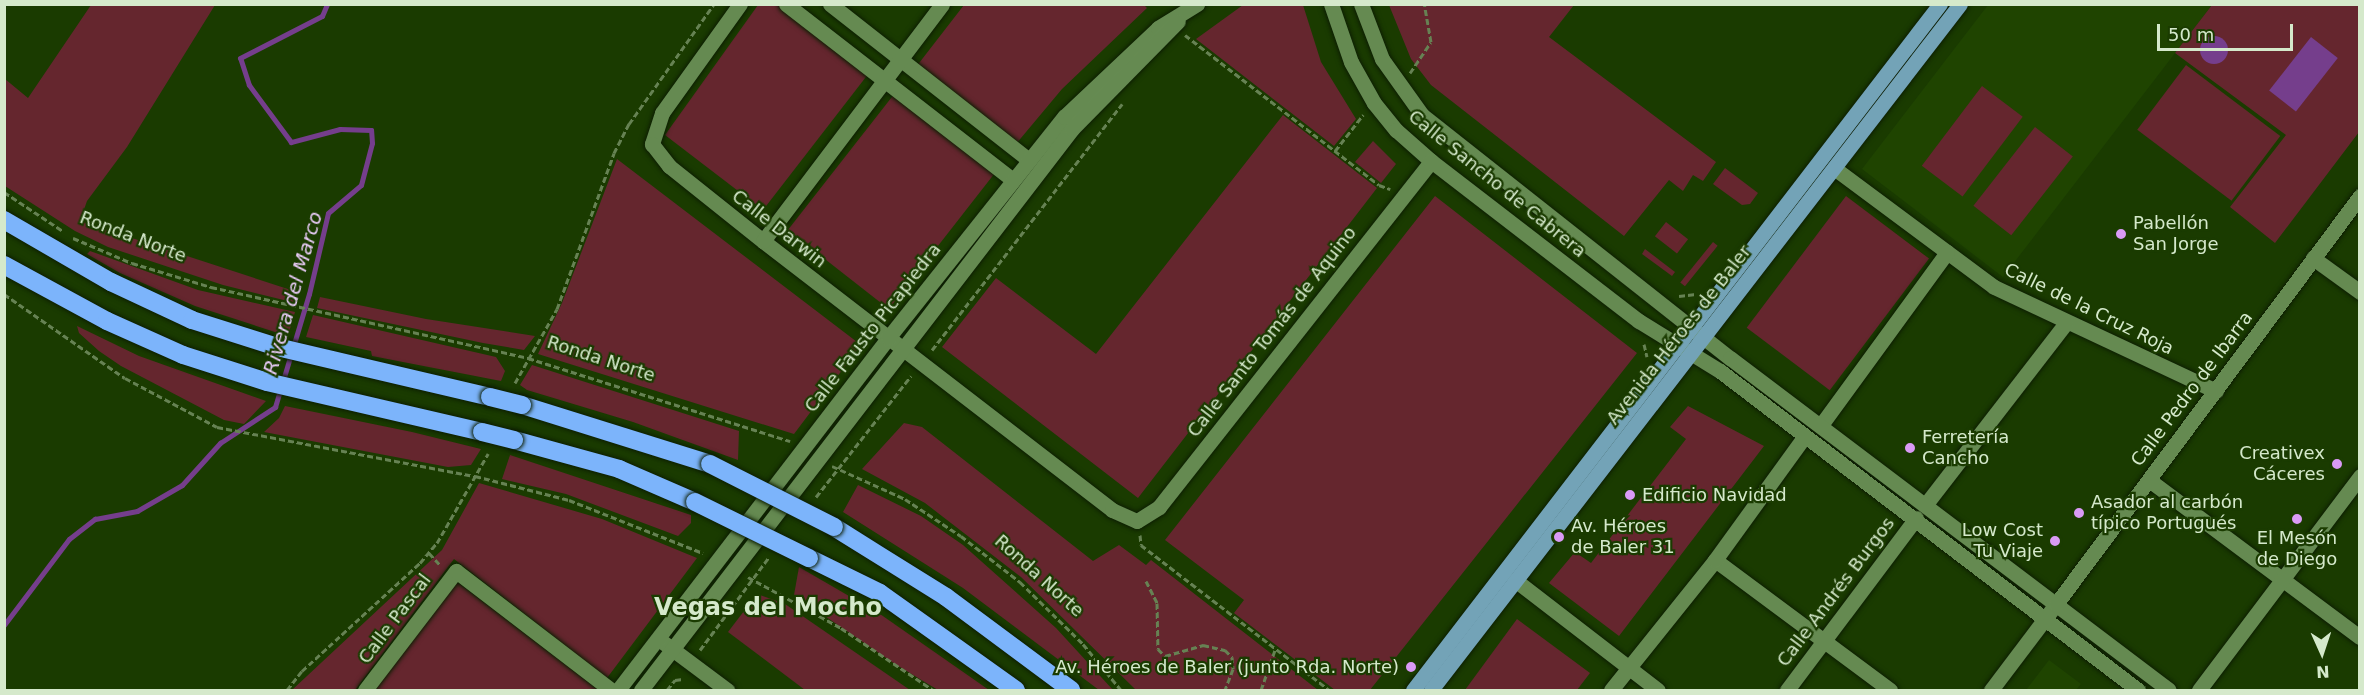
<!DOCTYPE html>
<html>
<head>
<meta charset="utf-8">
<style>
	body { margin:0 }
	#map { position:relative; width:2364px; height:695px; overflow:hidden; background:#1a3b00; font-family:"DejaVu Sans",sans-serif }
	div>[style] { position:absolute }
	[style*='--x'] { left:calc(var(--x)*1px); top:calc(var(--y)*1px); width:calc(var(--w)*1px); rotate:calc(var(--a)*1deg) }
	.built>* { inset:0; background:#1f4400 }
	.green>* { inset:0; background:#65262e; transform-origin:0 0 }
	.water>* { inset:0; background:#753e8c; transform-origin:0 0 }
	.round { border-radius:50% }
	.stream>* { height:5px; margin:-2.5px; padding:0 2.5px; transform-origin:2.5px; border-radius:2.5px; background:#753e8c }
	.path>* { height:3px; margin-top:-1.5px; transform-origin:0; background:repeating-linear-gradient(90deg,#668253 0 6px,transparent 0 9px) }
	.roads { filter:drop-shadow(0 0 2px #0d1e03) drop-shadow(0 0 2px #0d1e03) }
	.street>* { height:15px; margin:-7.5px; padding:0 7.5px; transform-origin:7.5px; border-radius:7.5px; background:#658a51 }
	.secondary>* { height:15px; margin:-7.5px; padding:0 7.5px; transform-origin:7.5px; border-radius:7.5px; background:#658a51 }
	.primary>* { height:15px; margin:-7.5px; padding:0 7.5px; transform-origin:7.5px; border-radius:7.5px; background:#73a3b7 }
	.highway>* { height:18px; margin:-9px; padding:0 9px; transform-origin:9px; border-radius:9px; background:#7cb4fb }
	.bridges { filter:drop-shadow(0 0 2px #0d1e03) drop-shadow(0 0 2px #0d1e03) }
	.highway-bridge>* { height:18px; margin:-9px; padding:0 9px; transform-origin:9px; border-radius:9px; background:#7cb4fb }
	.dots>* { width:16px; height:16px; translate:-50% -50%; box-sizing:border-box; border:3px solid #1a3b00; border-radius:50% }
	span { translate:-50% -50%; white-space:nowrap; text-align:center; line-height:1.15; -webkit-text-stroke:4.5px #1a3b00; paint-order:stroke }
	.street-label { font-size:18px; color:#d5e9cb }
	.poi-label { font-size:18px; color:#d5e9cb }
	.left { translate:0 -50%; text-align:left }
	.right { translate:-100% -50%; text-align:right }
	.water-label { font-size:20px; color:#e7caf5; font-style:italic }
	.district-label { font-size:24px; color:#d5e9cb; font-weight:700 }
	.frame { position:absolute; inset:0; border:6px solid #d5e9cb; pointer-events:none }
	.north { position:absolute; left:2292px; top:623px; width:60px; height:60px; -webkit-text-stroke:4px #1a3b00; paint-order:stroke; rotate:177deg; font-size:16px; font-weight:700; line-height:24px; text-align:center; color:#d5e9cb }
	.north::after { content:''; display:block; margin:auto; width:21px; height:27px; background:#d5e9cb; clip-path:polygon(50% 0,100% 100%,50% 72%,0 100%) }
	.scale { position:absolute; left:2157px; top:24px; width:136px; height:27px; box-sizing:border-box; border:3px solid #d5e9cb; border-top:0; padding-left:8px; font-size:18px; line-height:21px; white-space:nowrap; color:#d5e9cb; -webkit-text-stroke:4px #1a3b00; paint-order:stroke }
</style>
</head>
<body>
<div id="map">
	<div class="built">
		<div style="clip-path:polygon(1988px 5px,2212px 5px,2003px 277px,1862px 169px)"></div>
		<div style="clip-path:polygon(2049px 660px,2081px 684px,2076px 690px,2026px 690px)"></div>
	</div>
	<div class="green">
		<div style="clip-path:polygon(1143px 4px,1147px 8px,1062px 89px,1016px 144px,916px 67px,964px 5px)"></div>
		<div style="clip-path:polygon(91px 5px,215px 5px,127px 147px,87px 201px,80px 221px,297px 292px,296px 303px,223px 285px,108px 247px,75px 231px,5px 186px,5px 79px,28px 98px)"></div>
		<div style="clip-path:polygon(758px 5px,779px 5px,869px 73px,763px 210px,665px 135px)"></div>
		<div style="clip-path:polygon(1243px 5px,1303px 5px,1321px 62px,1356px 119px,1334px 146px,1196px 39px)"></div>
		<div style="clip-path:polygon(1389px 5px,1574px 5px,1549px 37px,1716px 162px,1703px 181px,1693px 175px,1683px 191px,1669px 180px,1624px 236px,1431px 85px,1411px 59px)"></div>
		<div style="clip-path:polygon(2212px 5px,2359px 5px,2359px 132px,2275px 243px,2230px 207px,2286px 135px,2175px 53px)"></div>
		<div style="left:2186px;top:65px;width:118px;height:81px;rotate:37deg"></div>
		<div style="left:1982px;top:86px;width:51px;height:100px;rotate:37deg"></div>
		<div style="left:895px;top:93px;width:128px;height:174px;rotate:38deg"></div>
		<div style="clip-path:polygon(1283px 115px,1377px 188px,1138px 498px,942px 347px,996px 278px,1096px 354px)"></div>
		<div style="left:2035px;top:127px;width:48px;height:100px;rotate:38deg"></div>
		<div style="clip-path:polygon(1373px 141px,1396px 164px,1381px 183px,1355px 162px)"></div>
		<div style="clip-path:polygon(617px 159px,861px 345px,794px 434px,538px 354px,562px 303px)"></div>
		<div style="clip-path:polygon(1725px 168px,1758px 193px,1750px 204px,1742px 205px,1713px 184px)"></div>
		<div style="clip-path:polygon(1435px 196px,1637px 353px,1370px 690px,1335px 690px,1234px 613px,1244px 600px,1165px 540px)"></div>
		<div style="left:1846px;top:196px;width:104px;height:165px;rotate:37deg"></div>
		<div style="left:1666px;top:222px;width:28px;height:18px;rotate:38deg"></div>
		<div style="left:1713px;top:242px;width:6px;height:52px;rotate:39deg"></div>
		<div style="clip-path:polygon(1645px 249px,1675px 272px,1672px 276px,1642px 254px)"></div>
		<div style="clip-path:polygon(90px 251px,198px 290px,295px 312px,289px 332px,281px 334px,195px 306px,120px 273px,87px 254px)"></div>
		<div style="clip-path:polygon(320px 297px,426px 319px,535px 336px,524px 350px,483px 343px,317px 308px)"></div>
		<div style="clip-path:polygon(313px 315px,496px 357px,505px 371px,501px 381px,372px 356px,371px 351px,306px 337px)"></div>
		<div style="clip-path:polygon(77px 326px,139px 356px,266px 401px,244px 424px,224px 420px,121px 366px,99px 351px,79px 333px)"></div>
		<div style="clip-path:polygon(532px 365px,739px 431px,738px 460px,633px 422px,527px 390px,520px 385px)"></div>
		<div style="clip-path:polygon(285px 406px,412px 432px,481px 449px,471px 465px,448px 467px,264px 432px,279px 418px)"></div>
		<div style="clip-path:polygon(1688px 406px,1764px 446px,1619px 636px,1549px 583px,1575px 552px,1591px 563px,1686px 439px,1670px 427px)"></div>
		<div style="clip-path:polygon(904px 423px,922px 427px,1093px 561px,1119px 545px,1146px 565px,1151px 560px,1318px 690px,1136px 690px,1021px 577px,925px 503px,862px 469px)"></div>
		<div style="clip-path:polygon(510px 455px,691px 515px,691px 523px,678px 536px,566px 494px,502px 479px)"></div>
		<div style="clip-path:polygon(479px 483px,602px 519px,697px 558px,607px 678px,454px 559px,355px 690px,292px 690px,442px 550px)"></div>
		<div style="clip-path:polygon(858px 485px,921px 516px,963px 545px,1056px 628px,1113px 690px,1099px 690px,963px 588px,843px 512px)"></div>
		<div style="clip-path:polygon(799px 567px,880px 614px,989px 690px,938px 690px,895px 664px,794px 595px)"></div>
		<div style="clip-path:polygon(457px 582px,597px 689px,374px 690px)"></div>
		<div style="clip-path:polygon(757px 594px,785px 604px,910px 690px,805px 690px,728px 632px)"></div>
		<div style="clip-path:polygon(1517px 619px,1590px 673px,1577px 690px,1465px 690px)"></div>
	</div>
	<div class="water">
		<div class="round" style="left:2200px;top:36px;width:28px;height:28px"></div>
		<div style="left:2311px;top:37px;width:34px;height:68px;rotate:38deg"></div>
	</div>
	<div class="stream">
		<div style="--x:4;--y:625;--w:108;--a:-52.9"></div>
		<div style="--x:69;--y:539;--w:33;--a:-38"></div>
		<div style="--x:95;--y:519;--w:43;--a:-10.8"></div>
		<div style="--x:137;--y:511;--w:52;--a:-30"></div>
		<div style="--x:182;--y:485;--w:57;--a:-47.9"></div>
		<div style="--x:220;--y:443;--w:66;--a:-33.2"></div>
		<div style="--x:275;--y:407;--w:118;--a:-73.3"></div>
		<div style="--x:309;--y:294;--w:83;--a:-76.8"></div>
		<div style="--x:328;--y:213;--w:43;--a:-40.3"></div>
		<div style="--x:361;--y:185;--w:43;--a:-75.3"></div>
		<div style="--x:372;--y:143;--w:13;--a:-94"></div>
		<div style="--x:371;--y:130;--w:31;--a:-178"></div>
		<div style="--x:340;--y:129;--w:51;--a:165.1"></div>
		<div style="--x:291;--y:142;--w:71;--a:-126.4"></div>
		<div style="--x:249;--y:85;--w:28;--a:-108"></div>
		<div style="--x:240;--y:58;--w:92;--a:-27.1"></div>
		<div style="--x:322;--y:16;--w:13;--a:-67"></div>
	</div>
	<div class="path">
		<div style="--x:1185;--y:35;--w:245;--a:37.7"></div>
		<div style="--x:1379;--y:185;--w:12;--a:20"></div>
		<div style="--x:1410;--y:73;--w:37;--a:-56"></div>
		<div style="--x:1431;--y:42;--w:39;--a:-100"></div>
		<div style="--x:1335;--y:151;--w:46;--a:-52.1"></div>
		<div style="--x:4;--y:192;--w:71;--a:33.5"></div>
		<div style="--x:73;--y:238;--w:64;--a:23"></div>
		<div style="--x:132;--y:263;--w:83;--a:16.9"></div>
		<div style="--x:211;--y:287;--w:325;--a:12.6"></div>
		<div style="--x:528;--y:358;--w:275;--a:17.6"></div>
		<div style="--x:4;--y:294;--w:147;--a:34.8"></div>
		<div style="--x:125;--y:378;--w:104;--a:28"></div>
		<div style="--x:217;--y:427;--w:263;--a:10.8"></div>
		<div style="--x:475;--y:476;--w:97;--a:14.3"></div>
		<div style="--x:569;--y:500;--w:144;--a:21.6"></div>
		<div style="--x:1679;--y:296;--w:17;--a:-7"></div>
		<div style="--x:1644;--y:344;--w:13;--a:77"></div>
		<div style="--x:932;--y:350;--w:311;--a:-52.3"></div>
		<div style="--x:515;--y:383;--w:85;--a:-60.4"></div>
		<div style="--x:557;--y:309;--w:166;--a:-69.9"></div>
		<div style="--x:614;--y:153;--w:33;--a:-63"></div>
		<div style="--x:629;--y:124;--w:147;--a:-54.7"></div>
		<div style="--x:832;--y:466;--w:80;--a:24.3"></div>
		<div style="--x:905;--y:499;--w:67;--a:33.5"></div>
		<div style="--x:961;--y:536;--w:75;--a:37.9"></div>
		<div style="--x:1020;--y:582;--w:88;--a:44.5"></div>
		<div style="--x:1083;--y:644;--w:60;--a:50.4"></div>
		<div style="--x:816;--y:497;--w:154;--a:-51.9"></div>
		<div style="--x:1140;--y:535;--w:10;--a:84"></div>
		<div style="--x:1141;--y:545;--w:237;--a:37.6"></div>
		<div style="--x:429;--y:553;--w:16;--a:47"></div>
		<div style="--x:748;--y:577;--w:106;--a:28.7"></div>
		<div style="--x:841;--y:628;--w:111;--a:34"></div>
		<div style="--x:1146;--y:581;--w:25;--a:63"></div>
		<div style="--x:1157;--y:603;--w:46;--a:88.8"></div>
		<div style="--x:1158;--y:649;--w:10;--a:45"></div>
		<div style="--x:1165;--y:656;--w:40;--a:-16"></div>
		<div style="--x:1203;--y:645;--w:23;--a:13"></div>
		<div style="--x:1225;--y:650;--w:10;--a:45"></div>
		<div style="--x:1232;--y:657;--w:12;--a:85"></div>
		<div style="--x:1233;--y:669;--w:22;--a:111"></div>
		<div style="--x:700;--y:650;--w:116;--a:-53.4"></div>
		<div style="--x:287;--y:690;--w:24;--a:-52"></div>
		<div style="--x:302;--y:671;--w:160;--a:-42.5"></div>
		<div style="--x:420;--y:563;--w:26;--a:-50"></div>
		<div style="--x:437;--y:543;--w:103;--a:-60.2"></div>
		<div style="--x:667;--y:690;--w:13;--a:-51"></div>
		<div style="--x:675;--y:680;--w:8;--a:-7"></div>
		<div style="--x:1261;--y:690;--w:42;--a:-70.7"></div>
	</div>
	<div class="roads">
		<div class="street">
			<div style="--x:740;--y:4;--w:134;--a:125.6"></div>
			<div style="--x:662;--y:113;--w:33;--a:108"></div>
			<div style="--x:652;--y:144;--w:28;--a:52"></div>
			<div style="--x:669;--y:166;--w:120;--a:38.6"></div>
			<div style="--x:763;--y:241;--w:441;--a:37.6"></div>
			<div style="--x:1112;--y:510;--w:27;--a:24"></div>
			<div style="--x:1137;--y:521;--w:26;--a:-32"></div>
			<div style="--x:1159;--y:507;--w:440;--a:-51.8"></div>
			<div style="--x:786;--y:4;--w:287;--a:37.8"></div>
			<div style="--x:830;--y:4;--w:253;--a:38.1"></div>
			<div style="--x:1834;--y:168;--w:199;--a:36.6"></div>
			<div style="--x:1994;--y:287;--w:245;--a:25.1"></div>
			<div style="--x:763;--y:241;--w:297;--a:-52.9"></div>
			<div style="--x:2313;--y:258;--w:58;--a:35.9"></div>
			<div style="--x:1821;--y:425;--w:214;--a:-53.9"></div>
			<div style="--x:2149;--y:480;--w:263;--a:36.7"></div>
			<div style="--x:1926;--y:504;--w:229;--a:-52.3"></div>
			<div style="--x:1715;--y:560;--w:218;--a:36.6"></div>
			<div style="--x:1515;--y:580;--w:180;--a:37.6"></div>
			<div style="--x:664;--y:643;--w:79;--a:36.7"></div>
			<div style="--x:365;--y:690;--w:150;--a:-52.6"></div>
			<div style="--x:456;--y:571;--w:195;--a:37.5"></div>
			<div style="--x:618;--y:690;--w:444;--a:-52.5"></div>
			<div style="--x:888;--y:338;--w:283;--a:-51.5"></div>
			<div style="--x:1064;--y:117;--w:129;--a:-43.4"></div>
			<div style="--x:1158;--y:28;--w:46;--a:-31.6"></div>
			<div style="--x:641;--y:690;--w:707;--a:-52.47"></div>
			<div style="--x:1072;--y:129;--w:151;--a:-45.5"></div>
			<div style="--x:1611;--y:690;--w:166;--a:-51.3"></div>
			<div style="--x:1715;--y:560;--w:152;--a:-54.1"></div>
			<div style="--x:1787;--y:690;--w:215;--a:-53.1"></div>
			<div style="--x:1991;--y:690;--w:108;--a:-52.9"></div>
			<div style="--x:2199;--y:690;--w:268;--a:-53"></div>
		</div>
		<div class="secondary">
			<div style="--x:1331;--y:4;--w:61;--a:71"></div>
			<div style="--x:1351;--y:62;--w:47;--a:60.7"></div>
			<div style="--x:1374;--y:103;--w:35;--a:51"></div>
			<div style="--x:1396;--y:130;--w:47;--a:41.5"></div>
			<div style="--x:1431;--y:161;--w:262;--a:37.6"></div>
			<div style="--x:1639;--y:321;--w:95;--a:31.7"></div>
			<div style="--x:1720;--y:371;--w:526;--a:37.35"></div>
			<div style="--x:1361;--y:4;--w:59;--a:69.1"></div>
			<div style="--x:1382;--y:59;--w:69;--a:54.5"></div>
			<div style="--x:1422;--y:115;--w:392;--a:38.3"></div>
			<div style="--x:1730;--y:358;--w:550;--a:37.1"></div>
			<div style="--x:2056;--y:604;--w:509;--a:-53.31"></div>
		</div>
		<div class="primary">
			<div style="--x:1413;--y:690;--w:865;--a:-52.47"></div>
			<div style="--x:1431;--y:690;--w:866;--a:-52.36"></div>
		</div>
		<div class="highway">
			<div style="--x:4;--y:220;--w:124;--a:30.1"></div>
			<div style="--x:111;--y:282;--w:89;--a:25.1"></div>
			<div style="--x:192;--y:320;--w:89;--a:17.6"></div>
			<div style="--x:277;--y:347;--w:219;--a:13.2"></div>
			<div style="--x:4;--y:265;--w:117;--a:28.5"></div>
			<div style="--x:107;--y:321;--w:83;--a:24.1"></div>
			<div style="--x:183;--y:355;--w:88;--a:17.8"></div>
			<div style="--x:267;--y:382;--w:221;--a:13.1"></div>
			<div style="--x:522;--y:405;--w:197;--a:17.4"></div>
			<div style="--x:514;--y:440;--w:109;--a:15.4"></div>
			<div style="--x:619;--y:469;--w:83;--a:23.5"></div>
			<div style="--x:834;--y:527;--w:132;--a:32"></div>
			<div style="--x:946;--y:597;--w:156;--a:36.6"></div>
			<div style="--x:809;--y:558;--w:79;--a:26.2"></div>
			<div style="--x:880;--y:593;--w:167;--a:35.5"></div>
		</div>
	</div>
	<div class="bridges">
		<div class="highway-bridge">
			<div style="--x:490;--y:397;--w:33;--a:14"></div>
			<div style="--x:482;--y:432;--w:33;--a:14"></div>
			<div style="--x:710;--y:464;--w:139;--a:26.9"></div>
			<div style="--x:695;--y:502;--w:127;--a:26.2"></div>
		</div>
	</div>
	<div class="dots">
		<div style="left:2121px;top:234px;background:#da9af6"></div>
		<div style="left:1910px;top:448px;background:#da9af6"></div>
		<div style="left:2337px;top:464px;background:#da9af6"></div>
		<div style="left:1630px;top:495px;background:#da9af6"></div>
		<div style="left:2079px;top:513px;background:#da9af6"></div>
		<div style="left:2297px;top:519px;background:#da9af6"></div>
		<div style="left:1559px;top:537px;background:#da9af6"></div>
		<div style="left:2055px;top:541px;background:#da9af6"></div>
		<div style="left:1411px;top:667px;background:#da9af6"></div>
	</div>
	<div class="street-label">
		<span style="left:1497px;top:184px;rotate:39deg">Calle Sancho de Cabrera</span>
		<span style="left:779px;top:229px;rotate:38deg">Calle Darwin</span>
		<span style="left:133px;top:237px;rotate:21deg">Ronda Norte</span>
		<span style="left:2089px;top:309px;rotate:26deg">Calle de la Cruz Roja</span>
		<span style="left:873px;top:328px;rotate:-52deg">Calle Fausto Picapiedra</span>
		<span style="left:1272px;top:332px;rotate:-52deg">Calle Santo Tomás de Aquino</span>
		<span style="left:1679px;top:335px;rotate:-52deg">Avenida Héroes de Baler</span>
		<span style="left:601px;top:359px;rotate:18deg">Ronda Norte</span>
		<span style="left:2192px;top:389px;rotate:-53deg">Calle Pedro de Ibarra</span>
		<span style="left:1039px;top:576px;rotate:42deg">Ronda Norte</span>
		<span style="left:1836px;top:592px;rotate:-53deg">Calle Andrés Burgos</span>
		<span style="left:395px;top:619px;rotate:-53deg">Calle Pascal</span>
	</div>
	<div class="poi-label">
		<span class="left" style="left:2133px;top:234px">Pabellón<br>San Jorge</span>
		<span class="left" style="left:1922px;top:448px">Ferretería<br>Cancho</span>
		<span class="right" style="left:2325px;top:464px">Creativex<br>Cáceres</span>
		<span class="left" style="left:1642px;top:495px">Edificio Navidad</span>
		<span class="left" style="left:2091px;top:513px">Asador al carbón<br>típico Portugués</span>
		<span class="left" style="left:1571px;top:537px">Av. Héroes<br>de Baler 31</span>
		<span class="right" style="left:2043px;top:541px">Low Cost<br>Tu Viaje</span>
		<span style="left:2297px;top:549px">El Mesón<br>de Diego</span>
		<span class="right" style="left:1399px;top:667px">Av. Héroes de Baler (junto Rda. Norte)</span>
	</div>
	<div class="water-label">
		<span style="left:293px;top:293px;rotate:-74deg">Rivera del Marco</span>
	</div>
	<div class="district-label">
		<span style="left:768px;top:608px">Vegas del Mocho</span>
	</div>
	<div class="frame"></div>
	<div class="north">N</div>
	<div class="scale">50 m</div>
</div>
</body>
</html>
